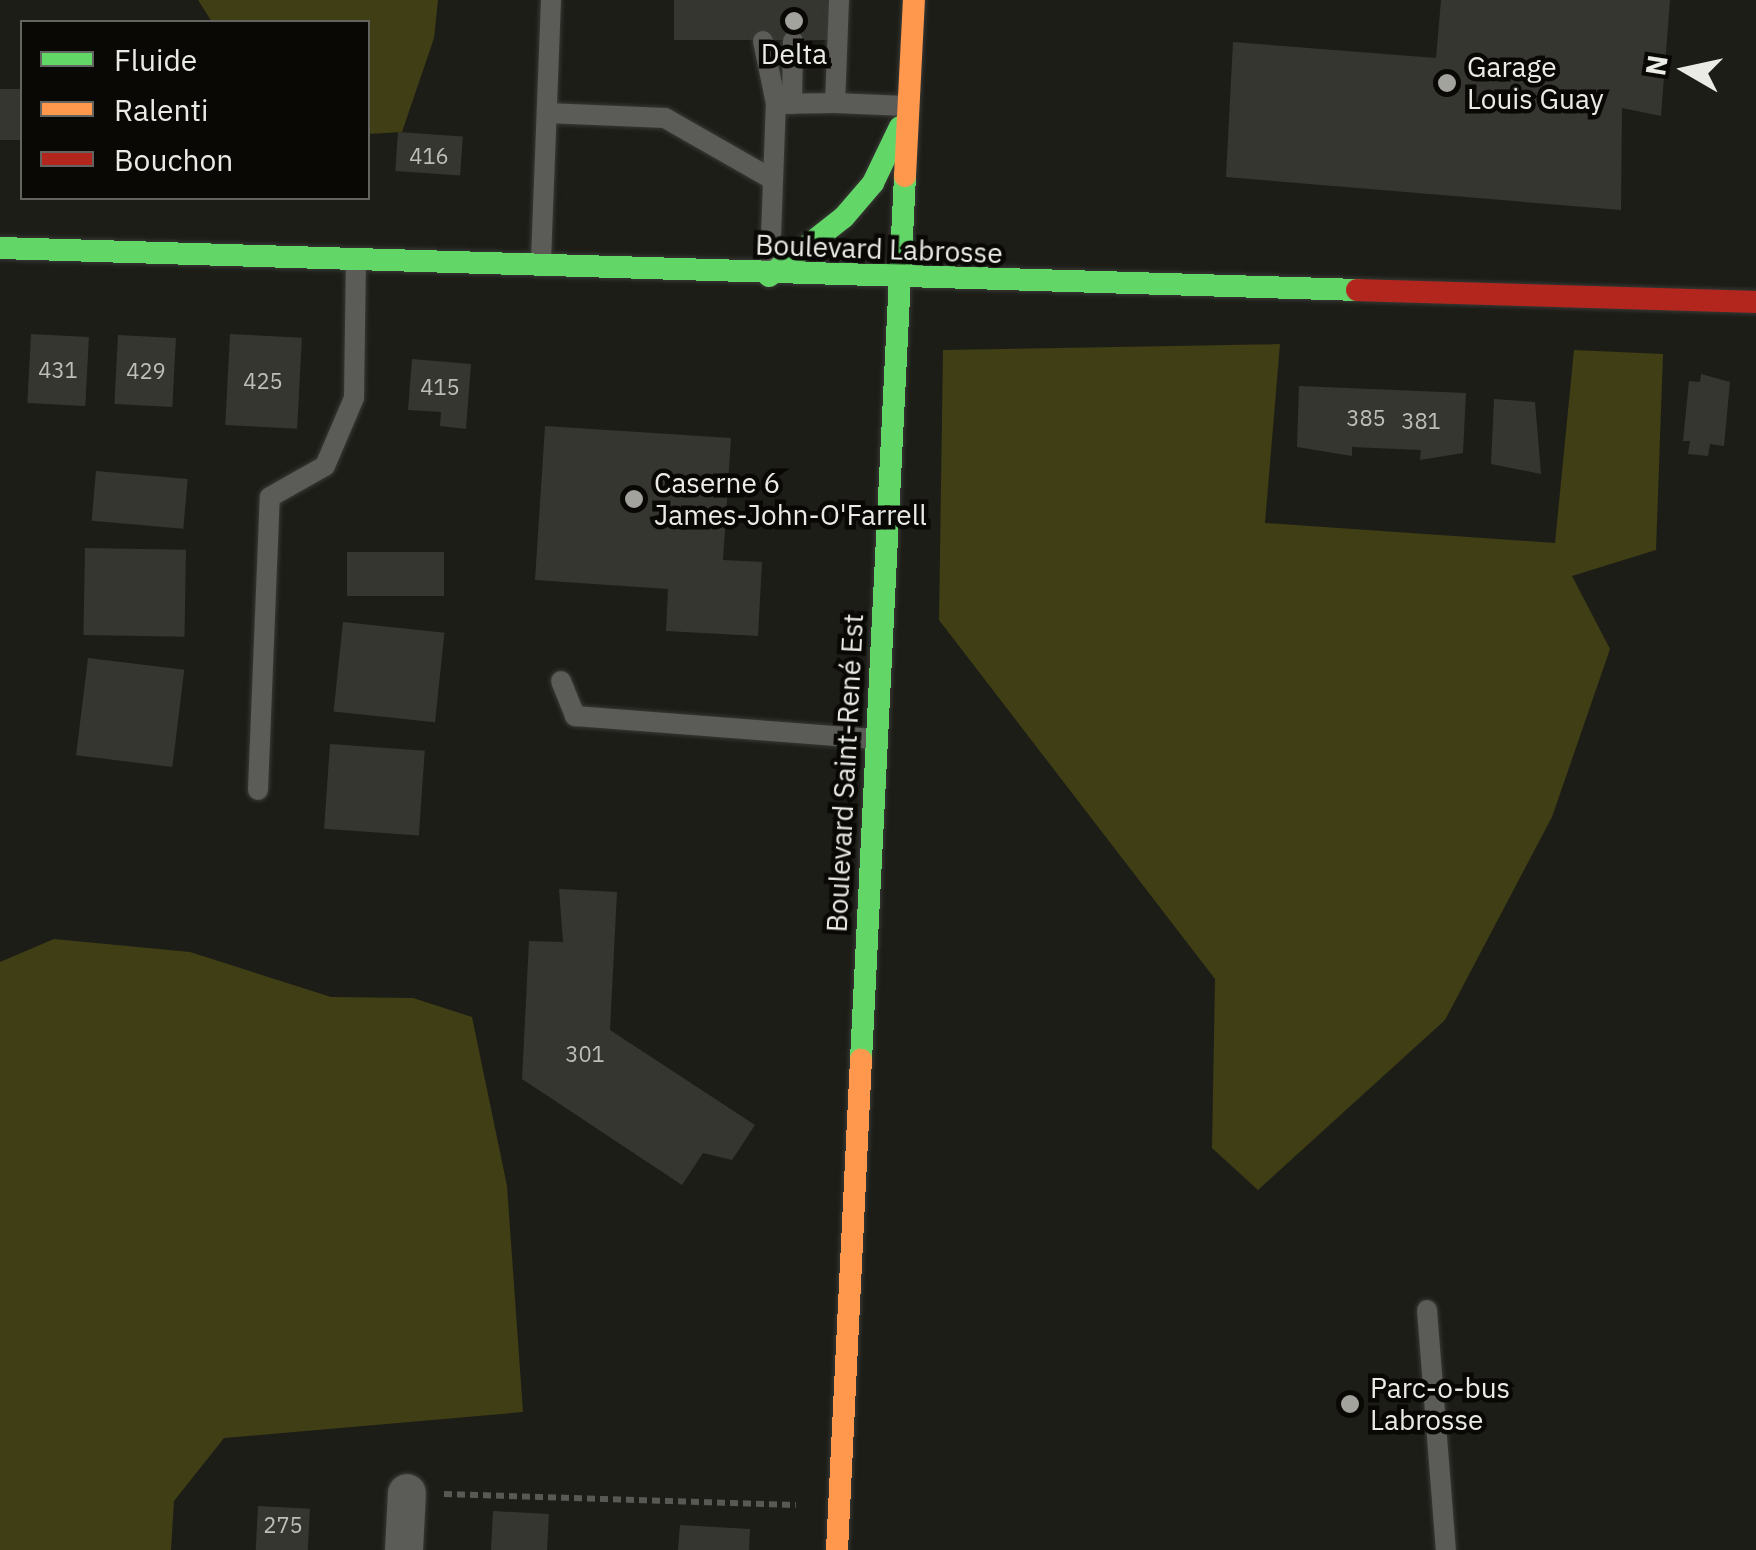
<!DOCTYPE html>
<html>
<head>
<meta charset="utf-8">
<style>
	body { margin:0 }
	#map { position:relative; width:1756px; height:1550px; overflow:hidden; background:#1d1d18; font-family:"IBM Plex Sans",sans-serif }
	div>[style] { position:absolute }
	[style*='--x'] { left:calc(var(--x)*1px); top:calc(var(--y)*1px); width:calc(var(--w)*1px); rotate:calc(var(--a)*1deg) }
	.green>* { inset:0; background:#403e14 }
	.building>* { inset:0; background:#363631; transform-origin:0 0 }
	.path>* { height:6px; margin-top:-3px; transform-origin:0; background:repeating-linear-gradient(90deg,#585854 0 8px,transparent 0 13px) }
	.roads { filter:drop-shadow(0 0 2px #383835) drop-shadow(0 0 2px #383835) }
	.lane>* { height:20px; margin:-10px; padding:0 10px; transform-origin:10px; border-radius:10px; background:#5b5b57 }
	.street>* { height:38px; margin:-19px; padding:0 19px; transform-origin:19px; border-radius:19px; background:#5b5b57 }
	.fast>* { height:22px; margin:-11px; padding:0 11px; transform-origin:11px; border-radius:11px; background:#63d668 }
	.slow>* { height:22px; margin:-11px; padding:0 11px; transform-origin:11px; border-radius:11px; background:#ff974d }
	.jam>* { height:22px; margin:-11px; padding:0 11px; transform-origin:11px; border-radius:11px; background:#b3261e }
	.dots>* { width:28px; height:28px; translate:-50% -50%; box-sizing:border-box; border:5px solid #090805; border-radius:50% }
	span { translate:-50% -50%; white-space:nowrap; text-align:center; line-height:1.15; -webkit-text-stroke:9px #090805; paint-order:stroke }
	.number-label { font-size:22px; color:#bebeb8 }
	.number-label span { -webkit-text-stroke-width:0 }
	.poi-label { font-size:28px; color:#ebebe5 }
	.left { translate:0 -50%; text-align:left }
	.street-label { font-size:28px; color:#ebebe5 }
	.legend { position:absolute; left:20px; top:20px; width:350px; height:180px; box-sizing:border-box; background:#090805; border:2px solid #63635f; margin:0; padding:12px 18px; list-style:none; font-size:30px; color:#ebebe5 }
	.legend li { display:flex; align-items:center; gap:20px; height:50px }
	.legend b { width:50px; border:2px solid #63635f }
	.north { position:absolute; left:1636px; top:20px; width:100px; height:100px; -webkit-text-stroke:8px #090805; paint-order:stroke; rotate:279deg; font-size:28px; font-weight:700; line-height:40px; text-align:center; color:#ebebe5 }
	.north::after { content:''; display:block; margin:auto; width:35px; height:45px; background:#ebebe5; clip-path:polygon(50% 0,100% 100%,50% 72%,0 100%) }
</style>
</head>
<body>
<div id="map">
	<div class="green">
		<div style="clip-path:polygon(198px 0,438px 0,434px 38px,402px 132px,368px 134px,368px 22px,212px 22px)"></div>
		<div style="clip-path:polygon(1280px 344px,1265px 523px,1555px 543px,1574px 350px,1663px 354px,1656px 550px,1572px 576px,1610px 649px,1552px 817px,1445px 1020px,1258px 1190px,1212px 1148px,1215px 979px,939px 620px,943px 350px)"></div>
		<div style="clip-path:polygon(54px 939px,190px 952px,331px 997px,413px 998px,472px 1017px,507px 1186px,523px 1412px,224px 1438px,174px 1501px,171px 1550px,0 1550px,0 962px)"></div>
	</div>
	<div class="building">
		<div style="left:674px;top:0;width:161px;height:40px"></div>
		<div style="clip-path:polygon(1441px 0,1670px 0,1661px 116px,1622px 108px,1621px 210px,1226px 177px,1233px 42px,1436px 58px)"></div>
		<div style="left:0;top:89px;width:22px;height:51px"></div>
		<div style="left:398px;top:132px;width:65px;height:39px;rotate:4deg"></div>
		<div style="left:31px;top:334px;width:58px;height:69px;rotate:3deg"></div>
		<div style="left:230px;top:334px;width:72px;height:91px;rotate:3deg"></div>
		<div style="left:118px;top:335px;width:58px;height:69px;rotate:3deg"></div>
		<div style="clip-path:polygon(412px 359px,471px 364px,466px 429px,440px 426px,441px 412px,408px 410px)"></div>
		<div style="clip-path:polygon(1701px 374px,1730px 382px,1724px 446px,1710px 444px,1708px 456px,1688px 454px,1690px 441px,1683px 441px,1689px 381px,1700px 382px)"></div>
		<div style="clip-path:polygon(1299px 386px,1466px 393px,1463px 453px,1420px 460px,1421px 450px,1352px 447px,1352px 456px,1297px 447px)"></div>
		<div style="clip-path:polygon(1494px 399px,1535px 402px,1541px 474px,1491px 464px)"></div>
		<div style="clip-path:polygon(545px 426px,731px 438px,723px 560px,762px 562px,758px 636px,666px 631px,668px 589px,535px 580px)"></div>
		<div style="left:96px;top:471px;width:92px;height:50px;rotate:5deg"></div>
		<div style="left:85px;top:548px;width:101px;height:87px;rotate:1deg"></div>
		<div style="left:347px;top:552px;width:97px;height:44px"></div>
		<div style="left:343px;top:622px;width:102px;height:90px;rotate:6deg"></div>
		<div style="left:88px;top:658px;width:97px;height:98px;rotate:7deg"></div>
		<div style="left:330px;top:744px;width:95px;height:85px;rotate:4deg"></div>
		<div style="clip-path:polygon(559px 889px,617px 892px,610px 1030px,755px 1125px,732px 1160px,703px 1153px,682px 1185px,522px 1079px,529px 941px,563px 942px)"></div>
		<div style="left:258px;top:1506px;width:52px;height:44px;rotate:3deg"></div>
		<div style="left:493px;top:1511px;width:56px;height:39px;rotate:3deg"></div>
		<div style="clip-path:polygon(680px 1525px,750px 1529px,749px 1550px,678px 1550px)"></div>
	</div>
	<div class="path">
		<div style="--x:444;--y:1494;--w:352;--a:1.8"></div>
	</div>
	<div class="roads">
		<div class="lane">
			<div style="--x:839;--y:0;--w:103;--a:92.2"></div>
			<div style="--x:835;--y:103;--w:70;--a:2.5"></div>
			<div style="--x:763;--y:41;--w:64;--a:78.3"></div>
			<div style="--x:792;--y:104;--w:63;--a:-89.1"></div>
			<div style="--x:547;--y:113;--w:118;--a:2.4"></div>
			<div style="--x:665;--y:118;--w:123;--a:29.7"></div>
			<div style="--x:541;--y:260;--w:260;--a:-87.8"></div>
			<div style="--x:770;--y:264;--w:160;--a:-87.9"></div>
			<div style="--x:776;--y:104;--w:59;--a:-1"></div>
			<div style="--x:561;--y:681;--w:38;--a:68"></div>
			<div style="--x:575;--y:716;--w:301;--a:4.4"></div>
			<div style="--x:258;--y:790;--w:293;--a:-87.7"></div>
			<div style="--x:270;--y:497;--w:63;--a:-29.4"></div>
			<div style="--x:325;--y:466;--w:74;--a:-66.9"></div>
			<div style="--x:354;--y:398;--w:136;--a:-89.2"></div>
			<div style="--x:1427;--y:1310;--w:241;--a:85.5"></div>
		</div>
		<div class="street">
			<div style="--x:404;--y:1550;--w:57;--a:-87"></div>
		</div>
		<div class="fast">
			<div style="--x:0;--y:248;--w:1358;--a:1.77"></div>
			<div style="--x:769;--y:276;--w:95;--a:-38.2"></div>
			<div style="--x:844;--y:217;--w:45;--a:-49.5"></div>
			<div style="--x:873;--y:183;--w:62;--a:-64.3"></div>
			<div style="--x:861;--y:1060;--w:885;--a:-87.15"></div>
		</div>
		<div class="slow">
			<div style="--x:905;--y:176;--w:176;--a:-87.1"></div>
			<div style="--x:837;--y:1550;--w:491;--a:-87.2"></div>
		</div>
		<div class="jam">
			<div style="--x:1357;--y:290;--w:399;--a:1.7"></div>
		</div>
	</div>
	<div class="dots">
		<div style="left:794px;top:21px;background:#a3a39d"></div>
		<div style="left:1447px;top:83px;background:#a3a39d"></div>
		<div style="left:634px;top:499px;background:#a3a39d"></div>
		<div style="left:1350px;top:1404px;background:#a3a39d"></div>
	</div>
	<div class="number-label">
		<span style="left:429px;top:156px">416</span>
		<span style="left:58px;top:370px">431</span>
		<span style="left:146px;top:371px">429</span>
		<span style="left:263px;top:381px">425</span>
		<span style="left:440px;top:387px">415</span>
		<span style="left:1366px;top:418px">385</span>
		<span style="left:1421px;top:421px">381</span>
		<span style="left:585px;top:1054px">301</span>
		<span style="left:283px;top:1525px">275</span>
	</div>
	<div class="poi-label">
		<span style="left:794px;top:54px">Delta</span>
		<span class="left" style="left:1467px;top:83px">Garage<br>Louis Guay</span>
		<span class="left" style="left:654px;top:499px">Caserne 6<br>James-John-O'Farrell</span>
		<span class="left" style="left:1370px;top:1404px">Parc-o-bus<br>Labrosse</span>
	</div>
	<div class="street-label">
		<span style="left:879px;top:249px;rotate:2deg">Boulevard Labrosse</span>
		<span style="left:845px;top:773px;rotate:-87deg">Boulevard Saint-René Est</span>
	</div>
	<ul class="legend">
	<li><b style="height:12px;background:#63d668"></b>Fluide</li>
	<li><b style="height:12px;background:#ff974d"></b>Ralenti</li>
	<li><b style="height:12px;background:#b3261e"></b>Bouchon</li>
	</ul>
	<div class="north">N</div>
</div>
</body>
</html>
